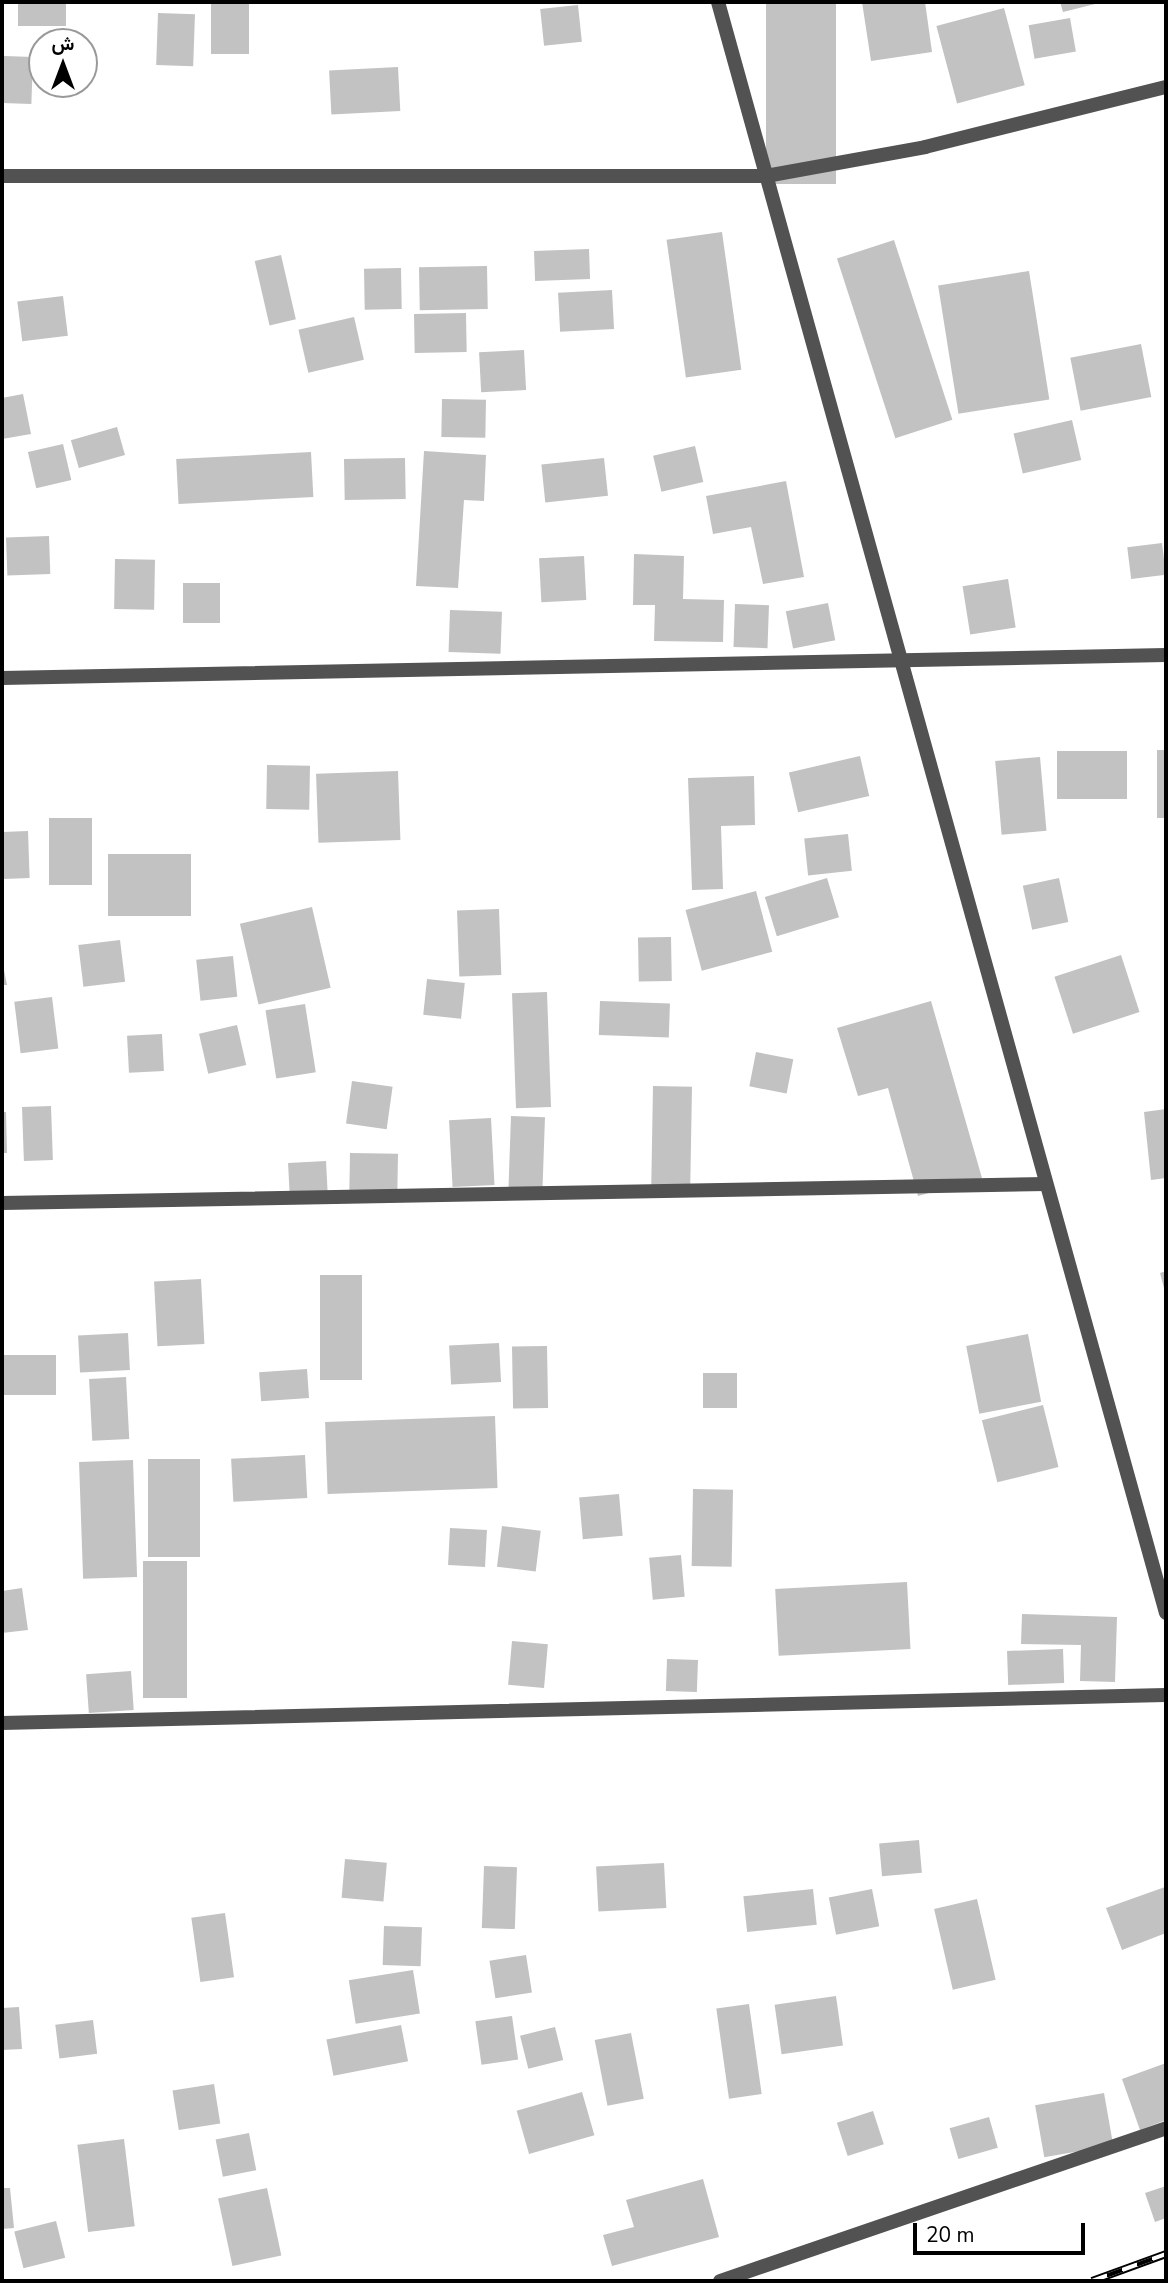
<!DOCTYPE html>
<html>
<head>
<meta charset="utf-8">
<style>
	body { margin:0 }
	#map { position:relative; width:1168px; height:2283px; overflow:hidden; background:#fff; font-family:"Nunito Sans",Vazirmatn,sans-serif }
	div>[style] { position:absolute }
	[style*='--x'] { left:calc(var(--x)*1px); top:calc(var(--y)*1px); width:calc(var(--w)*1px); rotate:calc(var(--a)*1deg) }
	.building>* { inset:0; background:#c2c2c2; transform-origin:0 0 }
	.minor>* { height:14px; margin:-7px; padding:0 7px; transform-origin:7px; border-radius:7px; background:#525252 }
	.rail>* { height:8px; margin-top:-4px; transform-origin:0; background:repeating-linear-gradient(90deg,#fff 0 16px,#000 0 32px); box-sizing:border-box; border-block:2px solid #000 }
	span { translate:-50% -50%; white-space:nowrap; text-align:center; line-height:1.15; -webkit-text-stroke:5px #fff; paint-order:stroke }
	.frame { position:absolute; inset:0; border:4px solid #000; pointer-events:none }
	.north { position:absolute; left:28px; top:28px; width:70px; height:70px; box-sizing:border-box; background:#fff; border:2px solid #999; border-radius:50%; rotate:0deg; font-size:19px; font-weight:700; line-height:28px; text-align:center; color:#000 }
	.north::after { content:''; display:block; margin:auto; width:24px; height:32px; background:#000; clip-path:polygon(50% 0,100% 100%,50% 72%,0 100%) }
	.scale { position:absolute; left:913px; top:2223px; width:172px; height:32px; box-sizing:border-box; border:4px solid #000; border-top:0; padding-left:9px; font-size:21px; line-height:24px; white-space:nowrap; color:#000; -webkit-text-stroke:5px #fff; paint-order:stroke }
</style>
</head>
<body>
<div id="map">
	<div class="building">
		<div style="left:18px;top:2px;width:48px;height:24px"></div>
		<div style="left:211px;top:2px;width:38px;height:52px"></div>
		<div style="left:766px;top:2px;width:70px;height:182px"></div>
		<div style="clip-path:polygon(862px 2px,925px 2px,932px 52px,871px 61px)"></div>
		<div style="clip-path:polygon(1060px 2px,1099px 2px,1099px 3px,1063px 12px)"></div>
		<div style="left:578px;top:5px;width:37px;height:38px;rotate:84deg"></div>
		<div style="left:1004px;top:8px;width:80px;height:70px;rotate:75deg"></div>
		<div style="left:158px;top:13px;width:37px;height:52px;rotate:2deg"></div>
		<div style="left:1070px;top:18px;width:34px;height:42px;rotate:80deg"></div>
		<div style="left:4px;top:56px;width:29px;height:47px;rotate:2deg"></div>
		<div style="left:398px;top:67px;width:44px;height:69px;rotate:87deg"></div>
		<div style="left:722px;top:232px;width:139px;height:56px;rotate:82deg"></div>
		<div style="left:894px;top:240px;width:189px;height:60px;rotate:72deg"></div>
		<div style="left:589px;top:249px;width:30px;height:55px;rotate:88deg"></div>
		<div style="left:281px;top:255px;width:66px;height:27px;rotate:77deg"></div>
		<div style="left:487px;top:266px;width:43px;height:68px;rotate:89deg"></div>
		<div style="left:401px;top:268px;width:41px;height:37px;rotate:89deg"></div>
		<div style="left:1029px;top:271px;width:130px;height:92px;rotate:81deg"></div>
		<div style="left:612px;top:290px;width:39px;height:54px;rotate:87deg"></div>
		<div style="left:63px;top:296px;width:40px;height:46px;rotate:83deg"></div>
		<div style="left:466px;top:313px;width:39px;height:52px;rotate:89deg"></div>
		<div style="left:354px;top:317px;width:44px;height:57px;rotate:77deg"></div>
		<div style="left:1141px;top:344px;width:54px;height:72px;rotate:79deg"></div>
		<div style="left:524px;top:350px;width:40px;height:45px;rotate:87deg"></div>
		<div style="clip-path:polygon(23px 394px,31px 434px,2px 439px,2px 398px)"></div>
		<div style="left:442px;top:399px;width:44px;height:38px;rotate:1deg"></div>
		<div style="left:1072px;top:420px;width:41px;height:60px;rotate:77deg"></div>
		<div style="left:117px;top:427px;width:29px;height:48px;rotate:74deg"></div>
		<div style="left:63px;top:444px;width:37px;height:36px;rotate:77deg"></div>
		<div style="left:695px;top:446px;width:37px;height:43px;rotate:77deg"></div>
		<div style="clip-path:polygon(424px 451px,486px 455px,484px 501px,464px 500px,458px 588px,416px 586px)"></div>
		<div style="left:311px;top:452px;width:45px;height:135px;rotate:87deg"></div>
		<div style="left:405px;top:458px;width:41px;height:61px;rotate:89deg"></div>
		<div style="left:604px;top:458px;width:38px;height:63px;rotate:84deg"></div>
		<div style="clip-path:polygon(786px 481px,804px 577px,763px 584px,751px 527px,713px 534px,706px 496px)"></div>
		<div style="left:49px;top:536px;width:38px;height:43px;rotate:88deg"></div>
		<div style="left:1162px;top:543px;width:32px;height:35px;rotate:83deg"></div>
		<div style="clip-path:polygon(634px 554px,684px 556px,683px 599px,724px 600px,723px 642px,654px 641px,655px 605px,633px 605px)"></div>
		<div style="left:584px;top:556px;width:44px;height:45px;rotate:87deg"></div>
		<div style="left:115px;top:559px;width:40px;height:50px;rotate:1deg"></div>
		<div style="left:1008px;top:579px;width:49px;height:46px;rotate:81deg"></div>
		<div style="left:183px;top:583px;width:37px;height:40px"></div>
		<div style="left:828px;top:603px;width:38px;height:43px;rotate:79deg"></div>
		<div style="left:735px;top:604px;width:34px;height:43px;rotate:2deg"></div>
		<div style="left:450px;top:610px;width:52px;height:42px;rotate:2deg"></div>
		<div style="left:1157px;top:750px;width:9px;height:68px"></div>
		<div style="left:1127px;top:751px;width:48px;height:70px;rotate:90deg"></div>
		<div style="left:860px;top:756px;width:41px;height:73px;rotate:77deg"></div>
		<div style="left:1040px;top:757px;width:74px;height:45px;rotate:85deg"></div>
		<div style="left:267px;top:765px;width:43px;height:44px;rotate:1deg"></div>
		<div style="left:398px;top:771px;width:69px;height:82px;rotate:88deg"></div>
		<div style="clip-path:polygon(754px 776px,755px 825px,721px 826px,723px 889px,692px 890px,688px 778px)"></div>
		<div style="left:92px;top:818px;width:67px;height:43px;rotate:90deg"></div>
		<div style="left:28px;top:831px;width:47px;height:26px;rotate:88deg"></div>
		<div style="left:848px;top:834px;width:37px;height:44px;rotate:84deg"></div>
		<div style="left:108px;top:854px;width:83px;height:62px"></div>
		<div style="left:827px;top:878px;width:41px;height:65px;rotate:73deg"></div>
		<div style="left:1059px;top:878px;width:45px;height:37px;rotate:78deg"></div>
		<div style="left:756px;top:891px;width:63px;height:73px;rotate:75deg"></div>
		<div style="left:312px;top:907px;width:83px;height:74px;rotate:77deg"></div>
		<div style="left:499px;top:909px;width:66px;height:42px;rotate:88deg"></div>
		<div style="left:671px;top:937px;width:44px;height:33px;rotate:89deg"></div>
		<div style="left:120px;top:940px;width:42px;height:42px;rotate:83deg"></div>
		<div style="left:1121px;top:955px;width:60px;height:70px;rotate:72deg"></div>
		<div style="left:233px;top:956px;width:41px;height:37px;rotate:84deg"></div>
		<div style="clip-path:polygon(2px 960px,7px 985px,2px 985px)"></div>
		<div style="left:427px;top:979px;width:38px;height:36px;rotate:6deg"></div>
		<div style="left:547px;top:992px;width:115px;height:35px;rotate:88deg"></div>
		<div style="left:52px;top:997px;width:52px;height:38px;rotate:83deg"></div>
		<div style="left:600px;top:1001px;width:70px;height:34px;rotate:2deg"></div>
		<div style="clip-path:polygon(931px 1001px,982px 1178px,918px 1196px,888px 1088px,858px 1096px,837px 1028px)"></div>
		<div style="left:305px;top:1004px;width:69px;height:40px;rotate:81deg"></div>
		<div style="left:237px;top:1025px;width:41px;height:39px;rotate:77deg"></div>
		<div style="left:162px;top:1034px;width:37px;height:35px;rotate:87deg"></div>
		<div style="left:756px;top:1052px;width:38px;height:35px;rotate:11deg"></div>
		<div style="left:352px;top:1081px;width:41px;height:43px;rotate:8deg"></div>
		<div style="left:653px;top:1086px;width:39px;height:105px;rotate:1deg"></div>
		<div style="left:51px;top:1106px;width:54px;height:29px;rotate:88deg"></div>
		<div style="clip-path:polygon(1166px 1109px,1166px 1178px,1151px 1180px,1144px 1112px)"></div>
		<div style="clip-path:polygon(2px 1112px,6px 1112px,7px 1153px,2px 1153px)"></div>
		<div style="left:511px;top:1116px;width:34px;height:77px;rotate:2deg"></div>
		<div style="left:491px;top:1118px;width:67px;height:42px;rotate:87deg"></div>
		<div style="left:350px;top:1153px;width:48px;height:40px;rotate:1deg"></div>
		<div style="left:326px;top:1161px;width:35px;height:38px;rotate:87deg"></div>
		<div style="clip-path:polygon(1166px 1271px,1166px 1292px,1165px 1292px,1160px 1273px)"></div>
		<div style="left:320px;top:1275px;width:42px;height:105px"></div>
		<div style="left:201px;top:1279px;width:65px;height:47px;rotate:87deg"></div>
		<div style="left:128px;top:1333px;width:37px;height:50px;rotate:87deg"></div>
		<div style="left:1028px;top:1334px;width:69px;height:63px;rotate:79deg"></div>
		<div style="left:499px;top:1343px;width:39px;height:50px;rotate:87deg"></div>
		<div style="left:547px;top:1346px;width:62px;height:35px;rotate:89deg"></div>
		<div style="left:2px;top:1355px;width:54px;height:40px"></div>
		<div style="left:307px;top:1369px;width:29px;height:48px;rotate:86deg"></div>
		<div style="left:703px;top:1373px;width:34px;height:35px"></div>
		<div style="left:126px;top:1377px;width:62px;height:37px;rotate:87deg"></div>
		<div style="left:1043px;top:1405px;width:64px;height:63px;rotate:76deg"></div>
		<div style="left:495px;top:1416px;width:72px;height:170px;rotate:88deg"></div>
		<div style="left:305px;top:1455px;width:43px;height:74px;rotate:87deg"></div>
		<div style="left:148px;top:1459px;width:52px;height:98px"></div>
		<div style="left:133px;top:1460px;width:117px;height:54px;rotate:88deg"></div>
		<div style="left:693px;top:1489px;width:40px;height:77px;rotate:1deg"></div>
		<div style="left:619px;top:1494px;width:42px;height:40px;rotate:85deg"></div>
		<div style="left:502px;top:1526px;width:39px;height:41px;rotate:7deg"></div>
		<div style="left:450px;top:1528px;width:37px;height:37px;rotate:3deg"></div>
		<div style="left:681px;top:1555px;width:42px;height:32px;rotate:85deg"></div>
		<div style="left:143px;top:1561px;width:44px;height:137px"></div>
		<div style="left:907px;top:1582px;width:67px;height:132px;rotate:87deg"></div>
		<div style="clip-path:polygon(22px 1588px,28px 1630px,2px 1633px,2px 1591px)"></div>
		<div style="clip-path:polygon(1022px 1614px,1117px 1617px,1115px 1682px,1080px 1681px,1081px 1645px,1021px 1644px)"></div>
		<div style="left:512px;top:1641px;width:36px;height:44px;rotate:5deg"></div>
		<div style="left:1063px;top:1649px;width:34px;height:56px;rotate:88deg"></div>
		<div style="left:667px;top:1659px;width:31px;height:32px;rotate:2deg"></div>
		<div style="left:131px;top:1671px;width:39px;height:45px;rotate:86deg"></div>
		<div style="left:919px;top:1840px;width:33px;height:40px;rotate:85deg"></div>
		<div style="left:345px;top:1859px;width:42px;height:39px;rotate:5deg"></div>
		<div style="left:664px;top:1863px;width:45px;height:68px;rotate:87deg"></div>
		<div style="left:484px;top:1866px;width:33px;height:62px;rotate:2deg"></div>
		<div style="clip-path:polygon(1165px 1887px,1166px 1933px,1122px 1950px,1106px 1908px)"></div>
		<div style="left:813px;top:1889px;width:36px;height:70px;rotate:84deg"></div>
		<div style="left:872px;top:1889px;width:38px;height:44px;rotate:79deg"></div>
		<div style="left:977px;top:1899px;width:83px;height:44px;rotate:77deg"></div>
		<div style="left:225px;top:1913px;width:65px;height:34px;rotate:82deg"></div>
		<div style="left:384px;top:1926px;width:38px;height:39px;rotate:2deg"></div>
		<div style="left:526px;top:1955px;width:38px;height:37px;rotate:81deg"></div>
		<div style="left:413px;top:1970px;width:44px;height:65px;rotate:81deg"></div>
		<div style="left:836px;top:1996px;width:50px;height:62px;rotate:82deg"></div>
		<div style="left:749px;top:2004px;width:91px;height:33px;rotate:82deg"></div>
		<div style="clip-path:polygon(19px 2007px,22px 2049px,2px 2050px,2px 2008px)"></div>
		<div style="left:512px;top:2016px;width:44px;height:37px;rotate:82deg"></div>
		<div style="left:93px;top:2020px;width:34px;height:38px;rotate:83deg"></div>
		<div style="left:401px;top:2025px;width:37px;height:76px;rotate:79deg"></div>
		<div style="left:555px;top:2027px;width:34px;height:36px;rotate:76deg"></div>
		<div style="left:631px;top:2033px;width:67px;height:37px;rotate:79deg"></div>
		<div style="clip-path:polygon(1166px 2063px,1166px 2120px,1140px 2130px,1122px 2079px)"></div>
		<div style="left:214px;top:2084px;width:40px;height:42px;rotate:81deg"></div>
		<div style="left:582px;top:2092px;width:45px;height:68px;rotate:74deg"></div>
		<div style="left:1104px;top:2093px;width:53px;height:70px;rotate:80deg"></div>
		<div style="left:873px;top:2111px;width:35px;height:38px;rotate:72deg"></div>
		<div style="left:989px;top:2117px;width:32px;height:41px;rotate:74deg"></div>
		<div style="left:249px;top:2133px;width:38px;height:34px;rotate:79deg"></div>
		<div style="left:124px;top:2139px;width:88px;height:47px;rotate:83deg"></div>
		<div style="clip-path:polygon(703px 2179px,719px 2237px,612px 2266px,603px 2235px,634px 2227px,626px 2200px)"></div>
		<div style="clip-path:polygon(1166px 2186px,1166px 2218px,1155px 2222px,1145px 2193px)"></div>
		<div style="clip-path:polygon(2px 2188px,10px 2188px,14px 2228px,2px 2229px)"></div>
		<div style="left:267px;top:2188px;width:69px;height:50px;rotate:78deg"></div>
		<div style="left:56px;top:2221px;width:38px;height:43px;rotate:76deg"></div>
	</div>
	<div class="minor">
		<div style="--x:718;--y:2;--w:1672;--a:74.46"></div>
		<div style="--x:2;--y:176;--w:764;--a:0"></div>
		<div style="--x:766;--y:176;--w:162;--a:-10.3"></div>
		<div style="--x:925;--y:147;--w:248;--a:-14"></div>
		<div style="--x:2;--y:678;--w:1164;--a:-1.13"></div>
		<div style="--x:2;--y:1203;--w:1044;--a:-1.04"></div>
		<div style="--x:2;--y:1723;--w:1164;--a:-1.38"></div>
		<div style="--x:720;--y:2281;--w:472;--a:-18.9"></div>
	</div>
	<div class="rail">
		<div style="--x:1092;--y:2281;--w:79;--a:-20"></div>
	</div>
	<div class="frame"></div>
	<div class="north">ش</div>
	<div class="scale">20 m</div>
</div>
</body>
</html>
